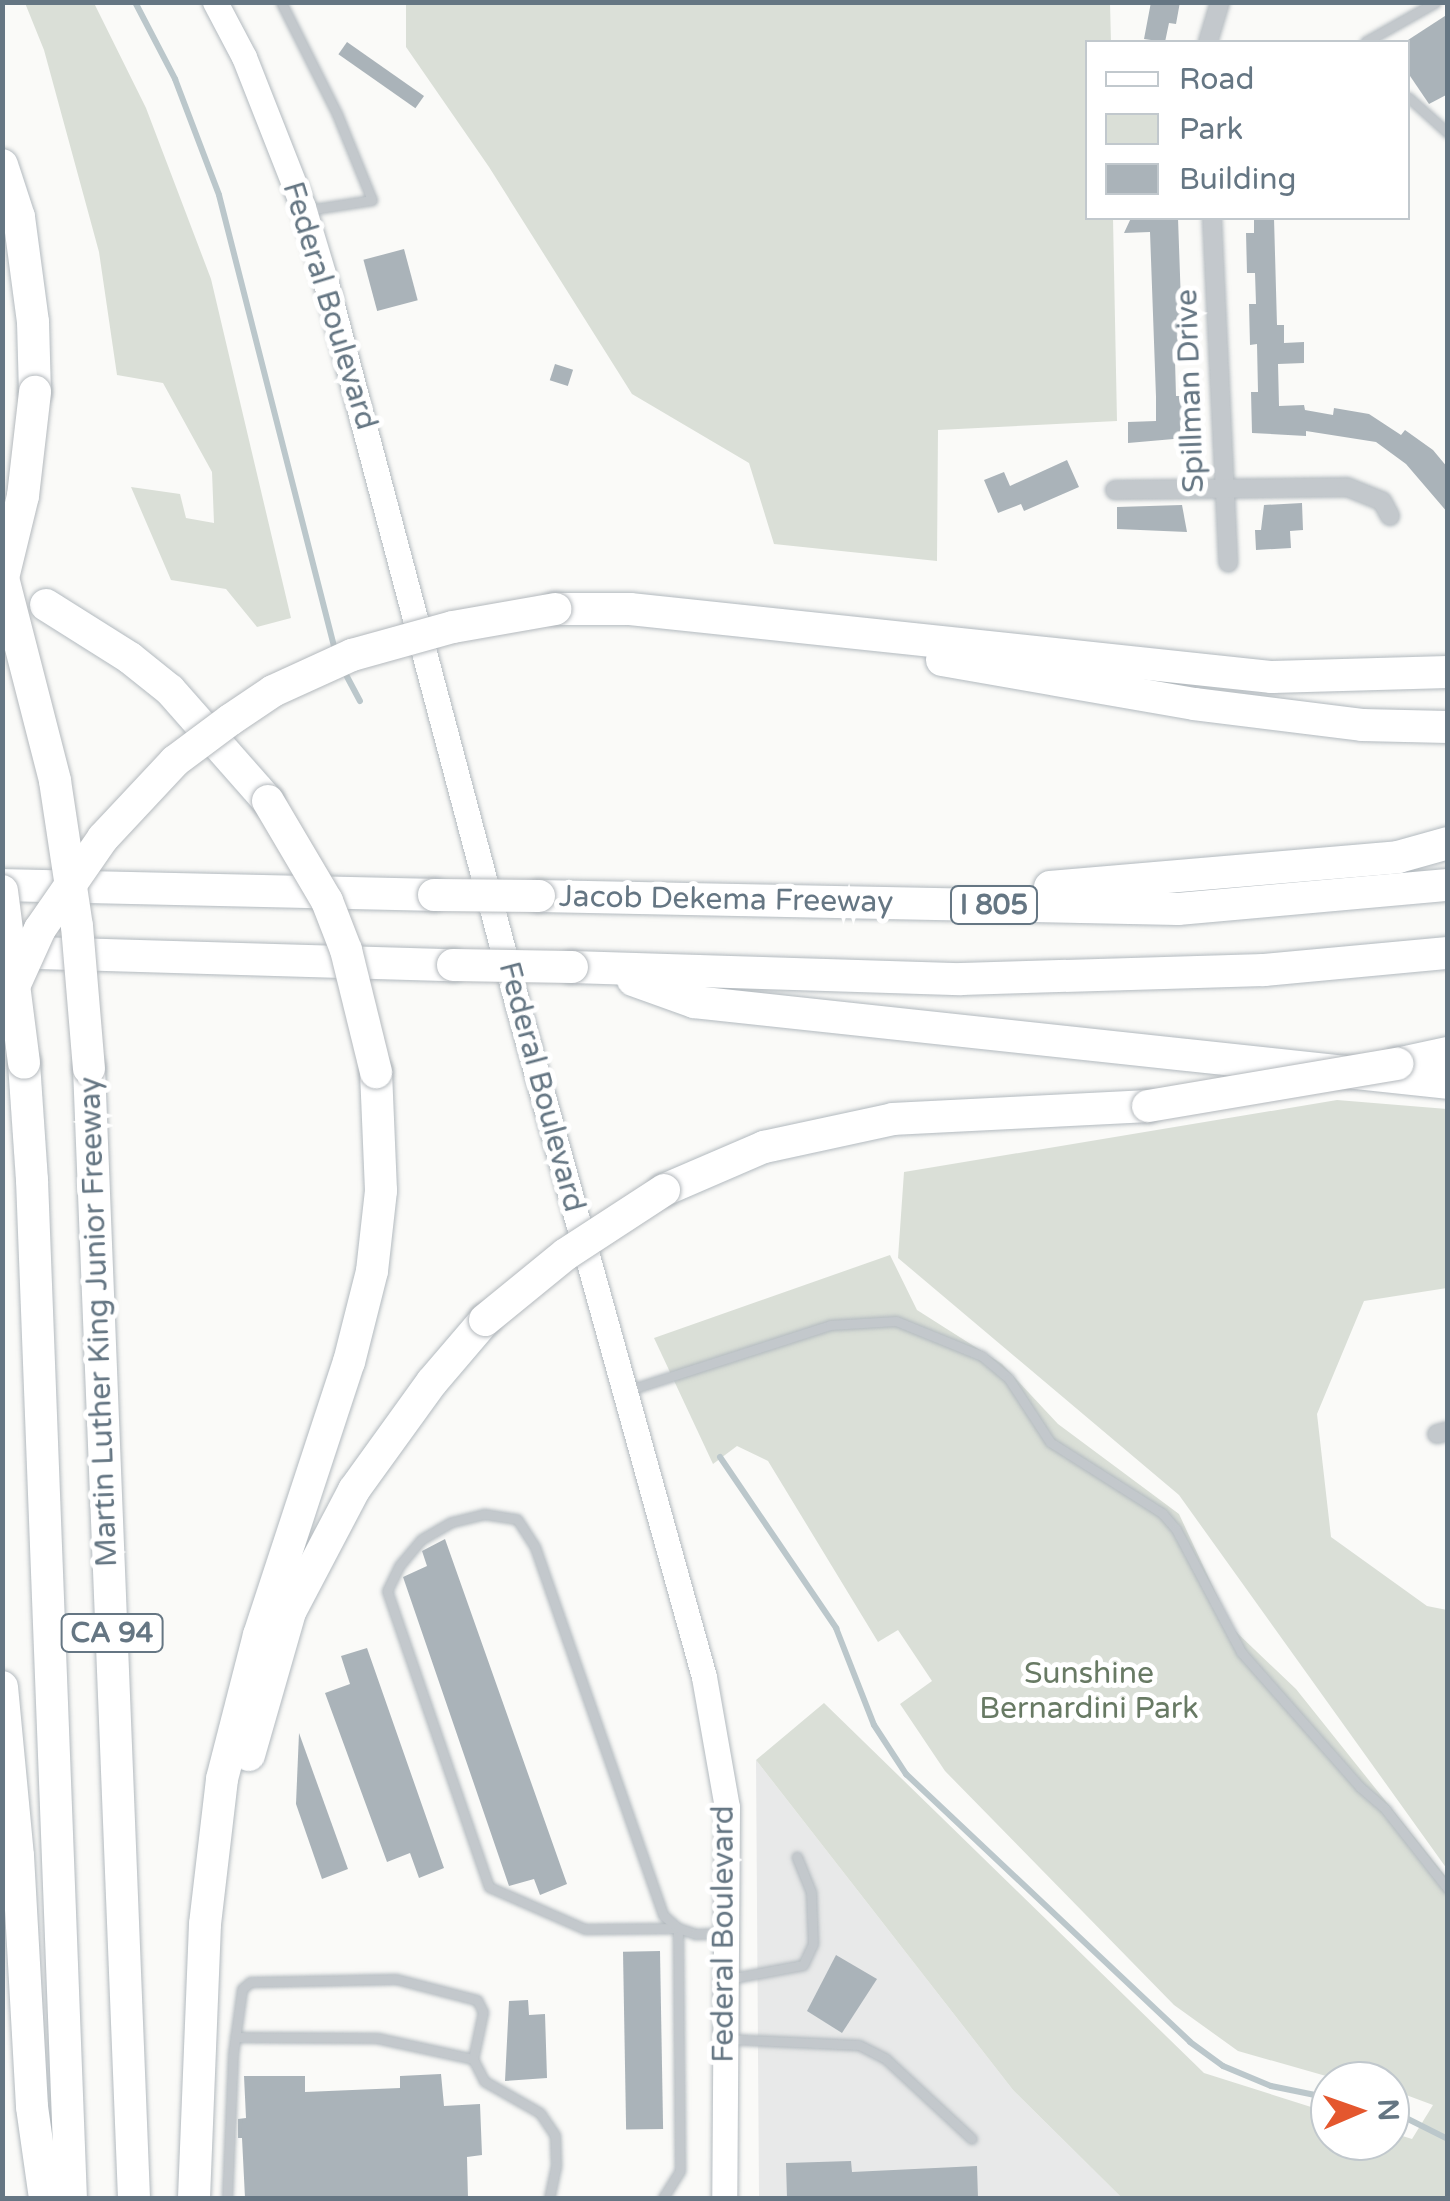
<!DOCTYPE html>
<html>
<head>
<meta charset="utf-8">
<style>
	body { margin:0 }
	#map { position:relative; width:1450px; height:2201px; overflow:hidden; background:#fafaf8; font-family:"Varela Round",sans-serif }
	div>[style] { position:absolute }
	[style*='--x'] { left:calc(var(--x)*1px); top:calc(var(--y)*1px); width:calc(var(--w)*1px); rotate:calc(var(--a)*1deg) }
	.built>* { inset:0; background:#e8e9e9 }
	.green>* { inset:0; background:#dadfd7 }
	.stream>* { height:6px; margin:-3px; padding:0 3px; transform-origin:3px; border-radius:3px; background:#bbc7cb }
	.building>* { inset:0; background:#aab3b9; transform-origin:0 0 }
	.roads { filter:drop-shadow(0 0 2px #b3babf) drop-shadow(0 0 2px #b3babf) }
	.lane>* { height:9px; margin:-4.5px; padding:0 4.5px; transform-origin:4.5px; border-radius:4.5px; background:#c3c8cc }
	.street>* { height:18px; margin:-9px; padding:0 9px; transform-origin:9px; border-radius:9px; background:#c3c8cc }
	.secondary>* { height:25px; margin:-12.5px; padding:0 12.5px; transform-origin:12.5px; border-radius:12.5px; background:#fff }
	.highway>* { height:32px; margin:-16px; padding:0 16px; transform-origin:16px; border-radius:16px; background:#fff }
	.bridges { filter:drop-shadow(0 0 2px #b4b9bd) drop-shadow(0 0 2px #b4b9bd) }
	.highway-bridge>* { height:32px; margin:-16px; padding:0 16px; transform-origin:16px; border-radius:16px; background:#fff }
	span { translate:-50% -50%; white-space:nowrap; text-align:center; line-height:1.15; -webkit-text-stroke:10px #fff; paint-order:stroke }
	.shield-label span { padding:2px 8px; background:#fff; border:2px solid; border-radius:8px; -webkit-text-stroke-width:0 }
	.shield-label { font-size:28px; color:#657683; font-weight:700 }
	.street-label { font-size:30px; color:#657683 }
	.park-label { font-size:30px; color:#687a64 }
	.frame { position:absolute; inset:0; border:5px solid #657683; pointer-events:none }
	.legend { position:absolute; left:1085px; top:40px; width:325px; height:180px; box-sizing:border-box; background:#fff; border:2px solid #c1c8cd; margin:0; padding:12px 18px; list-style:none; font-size:30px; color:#657683 }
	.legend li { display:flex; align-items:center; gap:20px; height:50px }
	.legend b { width:50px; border:2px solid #c1c8cd }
	.north { position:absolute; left:1310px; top:2061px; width:100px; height:100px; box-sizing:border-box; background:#fff; border:2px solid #c1c8cd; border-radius:50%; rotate:88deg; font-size:28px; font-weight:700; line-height:40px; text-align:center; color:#657683 }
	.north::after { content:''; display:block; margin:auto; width:35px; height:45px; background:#e4572e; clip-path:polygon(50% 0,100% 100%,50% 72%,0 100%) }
</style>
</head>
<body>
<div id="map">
	<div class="built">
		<div style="clip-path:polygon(756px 1760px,1013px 2090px,1122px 2198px,759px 2198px)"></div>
	</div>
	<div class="green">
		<div style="clip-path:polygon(25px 3px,94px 3px,146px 108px,211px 279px,291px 618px,257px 627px,226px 589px,171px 580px,131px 487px,180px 494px,186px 518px,214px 523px,212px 472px,163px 383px,117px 375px,99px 252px,44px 50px)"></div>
		<div style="clip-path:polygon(406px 3px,1110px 3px,1111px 42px,1088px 42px,1088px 218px,1113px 218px,1117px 421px,938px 430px,937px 561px,774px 544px,749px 463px,632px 394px,489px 167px,406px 47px)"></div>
		<div style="clip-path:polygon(1337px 1100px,1447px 1109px,1447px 1288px,1364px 1301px,1317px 1414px,1331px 1537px,1427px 1606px,1447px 1610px,1447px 1869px,1179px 1495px,898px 1258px,904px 1172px)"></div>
		<div style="clip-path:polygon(890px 1255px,917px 1310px,1002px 1364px,1058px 1424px,1179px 1514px,1232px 1628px,1296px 1689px,1447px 1878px,1447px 2198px,1122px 2198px,1013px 2090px,756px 1760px,824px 1703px,1204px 2073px,1330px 2113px,1330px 2141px,1390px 2141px,1390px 2132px,1412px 2139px,1433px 2105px,1390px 2089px,1390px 2081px,1340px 2080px,1238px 2051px,1174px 2005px,945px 1771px,900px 1704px,932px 1681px,898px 1630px,878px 1642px,768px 1461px,737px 1446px,713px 1464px,654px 1338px)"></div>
	</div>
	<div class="stream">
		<div style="--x:135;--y:2;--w:87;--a:62.5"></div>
		<div style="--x:175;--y:79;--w:124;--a:69.2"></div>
		<div style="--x:219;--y:195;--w:470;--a:75.7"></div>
		<div style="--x:344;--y:671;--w:34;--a:62"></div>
		<div style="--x:720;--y:1457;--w:207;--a:55.8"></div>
		<div style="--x:836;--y:1628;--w:104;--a:68.6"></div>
		<div style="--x:874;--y:1725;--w:59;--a:56.9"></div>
		<div style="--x:906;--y:1774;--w:390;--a:43.3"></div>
		<div style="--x:1190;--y:2042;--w:41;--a:36"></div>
		<div style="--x:1223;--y:2066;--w:52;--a:22.6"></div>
		<div style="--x:1271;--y:2086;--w:60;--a:11.5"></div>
		<div style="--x:1390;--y:2110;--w:65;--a:26.6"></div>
	</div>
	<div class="building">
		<div style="clip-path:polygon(1151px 2px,1180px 2px,1176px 24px,1169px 23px,1165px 42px,1144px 39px)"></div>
		<div style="clip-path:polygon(1448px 14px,1448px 94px,1429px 104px,1408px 73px,1408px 40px)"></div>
		<div style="left:347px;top:42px;width:94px;height:15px;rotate:35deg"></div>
		<div style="clip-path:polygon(1131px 218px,1178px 218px,1183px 360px,1175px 360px,1176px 396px,1184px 396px,1185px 438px,1128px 443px,1128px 422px,1156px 421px,1156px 397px,1150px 232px,1124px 233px)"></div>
		<div style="clip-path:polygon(1254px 218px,1274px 218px,1277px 325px,1284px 325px,1284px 343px,1304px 342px,1304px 363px,1278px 364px,1279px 406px,1304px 405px,1305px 410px,1333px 415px,1334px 408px,1369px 414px,1401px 435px,1405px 430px,1433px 450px,1448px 468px,1448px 513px,1406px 464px,1376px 442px,1306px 431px,1306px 436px,1252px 433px,1251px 392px,1258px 392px,1257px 344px,1250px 345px,1249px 304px,1256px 304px,1255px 273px,1247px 273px,1246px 233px,1254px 233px)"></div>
		<div style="left:404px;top:249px;width:53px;height:42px;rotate:75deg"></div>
		<div style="left:555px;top:364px;width:19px;height:17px;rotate:18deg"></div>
		<div style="clip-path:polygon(1067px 460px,1079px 487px,1024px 511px,1021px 504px,998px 513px,984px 480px,1004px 472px,1010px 486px)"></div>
		<div style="clip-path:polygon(1302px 503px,1303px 530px,1290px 531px,1291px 548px,1256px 550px,1255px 530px,1261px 530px,1264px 505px)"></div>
		<div style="clip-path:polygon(1182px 505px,1187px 532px,1117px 529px,1117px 507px)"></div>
		<div style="clip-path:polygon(445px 1539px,567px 1884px,540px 1895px,534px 1879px,509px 1886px,403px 1577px,427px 1566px,422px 1551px)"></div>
		<div style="clip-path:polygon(367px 1648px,444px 1868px,419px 1878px,410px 1853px,387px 1862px,325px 1693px,350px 1684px,341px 1656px)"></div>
		<div style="clip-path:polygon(299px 1733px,348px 1869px,322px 1879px,296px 1804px)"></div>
		<div style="left:660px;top:1951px;width:178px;height:37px;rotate:89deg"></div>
		<div style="clip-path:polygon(836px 1955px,877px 1979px,842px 2033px,807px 2011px)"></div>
		<div style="clip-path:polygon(528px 2000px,529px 2015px,545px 2014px,547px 2078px,505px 2081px,509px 2001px)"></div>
		<div style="clip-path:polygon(441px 2074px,444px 2106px,480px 2104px,482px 2155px,467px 2157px,468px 2198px,245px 2198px,242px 2138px,238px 2138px,238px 2119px,246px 2118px,244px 2076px,305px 2076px,305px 2092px,400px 2088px,400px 2076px)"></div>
		<div style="clip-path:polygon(851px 2161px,852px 2172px,977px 2166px,978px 2198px,787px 2198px,786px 2163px)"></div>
	</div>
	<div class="roads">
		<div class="lane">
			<div style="--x:281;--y:2;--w:125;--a:63.4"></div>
			<div style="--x:337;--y:114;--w:93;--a:67.9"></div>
			<div style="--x:372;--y:200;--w:65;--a:171.1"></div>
			<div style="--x:1365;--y:42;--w:81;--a:-29.4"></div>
			<div style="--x:1408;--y:97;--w:54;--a:42"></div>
			<div style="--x:626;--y:1391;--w:214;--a:-17.9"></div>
			<div style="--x:830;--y:1325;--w:66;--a:-3.5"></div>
			<div style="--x:896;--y:1321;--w:93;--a:22.1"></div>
			<div style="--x:982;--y:1356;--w:35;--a:40"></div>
			<div style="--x:1009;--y:1379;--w:75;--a:56.9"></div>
			<div style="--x:1050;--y:1442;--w:133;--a:32.4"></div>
			<div style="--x:1162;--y:1513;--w:21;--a:49"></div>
			<div style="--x:1176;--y:1529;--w:139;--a:62.1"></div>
			<div style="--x:1241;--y:1652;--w:180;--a:48.6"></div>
			<div style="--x:1360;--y:1787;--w:35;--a:41"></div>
			<div style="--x:1386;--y:1810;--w:100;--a:51.9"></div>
			<div style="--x:728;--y:1979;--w:76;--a:-10.6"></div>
			<div style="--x:803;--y:1965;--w:23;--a:-65"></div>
			<div style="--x:813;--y:1944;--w:52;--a:-92.2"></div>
			<div style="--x:811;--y:1892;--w:38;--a:-112"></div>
			<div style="--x:235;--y:2037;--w:142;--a:0.4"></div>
			<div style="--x:377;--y:2038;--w:98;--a:12.3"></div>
			<div style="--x:728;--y:2039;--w:131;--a:2.6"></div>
			<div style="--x:859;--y:2045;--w:30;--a:27"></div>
			<div style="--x:886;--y:2059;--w:117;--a:42.9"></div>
			<div style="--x:227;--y:2198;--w:144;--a:-87.6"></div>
			<div style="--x:233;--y:2054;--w:66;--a:-82.1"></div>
			<div style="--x:242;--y:1989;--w:11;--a:-41"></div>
			<div style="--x:250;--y:1982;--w:146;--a:-1.2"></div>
			<div style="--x:396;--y:1979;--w:84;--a:14.5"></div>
			<div style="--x:477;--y:2000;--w:13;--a:63"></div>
			<div style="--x:483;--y:2012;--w:48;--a:102"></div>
			<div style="--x:473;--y:2059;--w:25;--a:63"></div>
			<div style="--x:484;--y:2081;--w:64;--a:29.7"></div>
			<div style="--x:540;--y:2113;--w:27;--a:56"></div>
			<div style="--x:555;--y:2135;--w:31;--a:88"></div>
			<div style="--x:556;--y:2166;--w:33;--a:102"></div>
			<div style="--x:663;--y:2198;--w:32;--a:-58"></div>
			<div style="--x:680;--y:2171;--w:243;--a:-90.5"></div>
			<div style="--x:678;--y:1928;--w:93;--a:179.4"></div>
			<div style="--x:585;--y:1929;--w:105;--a:-156.4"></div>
			<div style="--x:489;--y:1887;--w:313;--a:-109"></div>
			<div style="--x:387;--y:1591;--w:28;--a:-64"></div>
			<div style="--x:399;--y:1566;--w:35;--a:-50"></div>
			<div style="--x:422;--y:1539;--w:34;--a:-30"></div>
			<div style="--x:452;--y:1522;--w:33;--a:-14"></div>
			<div style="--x:484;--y:1514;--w:33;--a:9"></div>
			<div style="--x:517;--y:1519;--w:33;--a:57"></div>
			<div style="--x:535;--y:1547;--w:390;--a:70.8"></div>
			<div style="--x:663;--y:1915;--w:20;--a:41"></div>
			<div style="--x:678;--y:1928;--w:18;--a:19"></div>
			<div style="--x:695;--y:1934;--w:28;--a:-2"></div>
		</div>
		<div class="street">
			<div style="--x:1208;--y:42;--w:42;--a:-73.3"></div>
			<div style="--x:1212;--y:218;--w:345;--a:87.3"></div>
			<div style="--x:1115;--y:490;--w:232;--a:-0.7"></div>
			<div style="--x:1347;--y:487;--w:38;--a:22"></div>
			<div style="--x:1382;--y:501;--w:17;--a:62"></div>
			<div style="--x:1437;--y:1434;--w:11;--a:-15"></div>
		</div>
		<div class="secondary">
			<div style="--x:215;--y:2;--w:62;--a:62.2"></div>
			<div style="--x:244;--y:57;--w:161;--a:68.5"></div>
			<div style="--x:303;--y:207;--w:79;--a:73.2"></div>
			<div style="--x:326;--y:283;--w:745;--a:75.14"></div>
			<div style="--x:517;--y:1003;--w:699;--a:74.49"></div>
			<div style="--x:704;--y:1677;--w:132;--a:80"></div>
			<div style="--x:727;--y:1807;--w:391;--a:90.4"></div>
		</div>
		<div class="highway">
			<div style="--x:2;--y:165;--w:55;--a:71.9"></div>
			<div style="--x:19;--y:217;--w:106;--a:82.4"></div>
			<div style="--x:33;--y:322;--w:70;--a:88.4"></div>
			<div style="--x:46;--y:605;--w:99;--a:32.2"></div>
			<div style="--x:130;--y:658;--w:51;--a:38.7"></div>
			<div style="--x:170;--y:690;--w:148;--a:48.6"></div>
			<div style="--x:555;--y:609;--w:75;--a:0"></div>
			<div style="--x:630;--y:609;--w:646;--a:6.05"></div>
			<div style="--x:1272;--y:677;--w:176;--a:-1.6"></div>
			<div style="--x:942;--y:660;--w:256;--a:9.9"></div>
			<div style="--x:1194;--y:704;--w:169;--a:7.1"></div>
			<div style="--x:1362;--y:725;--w:86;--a:1.3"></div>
			<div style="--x:2;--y:885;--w:432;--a:1.3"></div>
			<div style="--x:1050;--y:887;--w:349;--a:-4.9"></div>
			<div style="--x:1398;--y:857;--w:52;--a:-15.6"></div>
			<div style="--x:539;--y:896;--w:639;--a:1.17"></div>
			<div style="--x:1178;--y:909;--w:271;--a:-5.1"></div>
			<div style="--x:2;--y:952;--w:451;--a:1.7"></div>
			<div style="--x:572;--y:967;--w:389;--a:1.8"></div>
			<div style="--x:961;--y:979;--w:303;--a:-1.7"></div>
			<div style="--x:1264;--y:970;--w:185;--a:-5.3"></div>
			<div style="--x:633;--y:980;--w:65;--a:19.8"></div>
			<div style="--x:694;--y:1002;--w:758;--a:6.13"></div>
			<div style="--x:24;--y:1063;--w:117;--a:86.1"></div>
			<div style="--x:32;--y:1180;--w:1019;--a:87.81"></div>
			<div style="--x:1397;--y:1064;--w:52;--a:-12.2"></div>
			<div style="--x:89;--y:1068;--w:1131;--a:87.72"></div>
			<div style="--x:664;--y:1190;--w:109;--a:-23.3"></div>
			<div style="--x:764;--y:1147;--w:132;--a:-12.2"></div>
			<div style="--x:893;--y:1119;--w:255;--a:-2.9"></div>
			<div style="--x:2;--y:1687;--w:170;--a:84.6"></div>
			<div style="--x:18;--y:1856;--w:251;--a:86.8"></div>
			<div style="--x:32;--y:2107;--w:92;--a:81.9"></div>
			<div style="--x:249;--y:1755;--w:149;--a:-74"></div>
			<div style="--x:290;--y:1612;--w:138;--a:-62.3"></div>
			<div style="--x:354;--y:1490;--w:133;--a:-54.2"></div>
			<div style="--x:432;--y:1382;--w:82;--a:-49.5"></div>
			<div style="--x:194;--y:2198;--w:274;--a:-87.7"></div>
			<div style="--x:205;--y:1924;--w:146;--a:-83.3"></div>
			<div style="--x:222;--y:1779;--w:149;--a:-75.6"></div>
			<div style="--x:259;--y:1635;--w:287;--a:-71.8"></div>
			<div style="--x:349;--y:1362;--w:94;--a:-75.8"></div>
			<div style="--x:372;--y:1271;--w:81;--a:-83.6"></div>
			<div style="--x:381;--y:1191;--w:119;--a:-92.4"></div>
		</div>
	</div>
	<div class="bridges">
		<div class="highway-bridge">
			<div style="--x:2;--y:574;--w:214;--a:75.6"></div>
			<div style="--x:55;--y:781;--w:147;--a:81.4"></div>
			<div style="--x:77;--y:926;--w:143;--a:85.2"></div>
			<div style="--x:2;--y:582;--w:89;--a:-76.3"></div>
			<div style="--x:23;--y:496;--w:105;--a:-83.4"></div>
			<div style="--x:268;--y:801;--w:116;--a:59.5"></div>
			<div style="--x:327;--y:901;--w:53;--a:68.8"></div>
			<div style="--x:346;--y:950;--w:126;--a:76.2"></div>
			<div style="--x:2;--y:891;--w:173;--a:82.7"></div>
			<div style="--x:434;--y:895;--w:105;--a:0.5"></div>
			<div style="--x:453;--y:965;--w:119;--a:1"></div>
			<div style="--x:2;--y:1013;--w:92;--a:-65.7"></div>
			<div style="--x:40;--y:929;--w:111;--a:-55.3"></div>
			<div style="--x:103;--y:838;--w:105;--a:-46.9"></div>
			<div style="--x:175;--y:761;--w:69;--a:-36.7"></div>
			<div style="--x:230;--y:720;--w:52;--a:-34"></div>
			<div style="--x:273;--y:691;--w:87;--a:-24.5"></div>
			<div style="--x:352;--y:655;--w:105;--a:-15.5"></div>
			<div style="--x:453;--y:627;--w:104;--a:-10"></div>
			<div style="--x:1148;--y:1106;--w:253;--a:-9.6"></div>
			<div style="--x:485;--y:1320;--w:104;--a:-39.2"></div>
			<div style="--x:566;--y:1254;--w:117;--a:-33.1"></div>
		</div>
	</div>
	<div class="shield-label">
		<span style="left:994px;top:905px">I 805</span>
		<span style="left:112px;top:1633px">CA 94</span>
	</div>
	<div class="street-label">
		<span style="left:329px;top:306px;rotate:73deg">Federal Boulevard</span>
		<span style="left:1191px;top:391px;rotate:-92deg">Spillman Drive</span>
		<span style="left:726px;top:900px;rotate:1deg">Jacob Dekema Freeway</span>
		<span style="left:541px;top:1087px;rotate:75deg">Federal Boulevard</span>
		<span style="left:99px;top:1322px;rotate:-92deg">Martin Luther King Junior Freeway</span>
		<span style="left:724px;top:1934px;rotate:-90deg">Federal Boulevard</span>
	</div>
	<div class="park-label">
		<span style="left:1089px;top:1691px">Sunshine<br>Bernardini Park</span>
	</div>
	<div class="frame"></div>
	<ul class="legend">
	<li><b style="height:12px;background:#fff"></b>Road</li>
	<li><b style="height:28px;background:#dadfd7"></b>Park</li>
	<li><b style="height:28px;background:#aab3b9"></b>Building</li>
	</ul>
	<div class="north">N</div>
</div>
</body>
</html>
